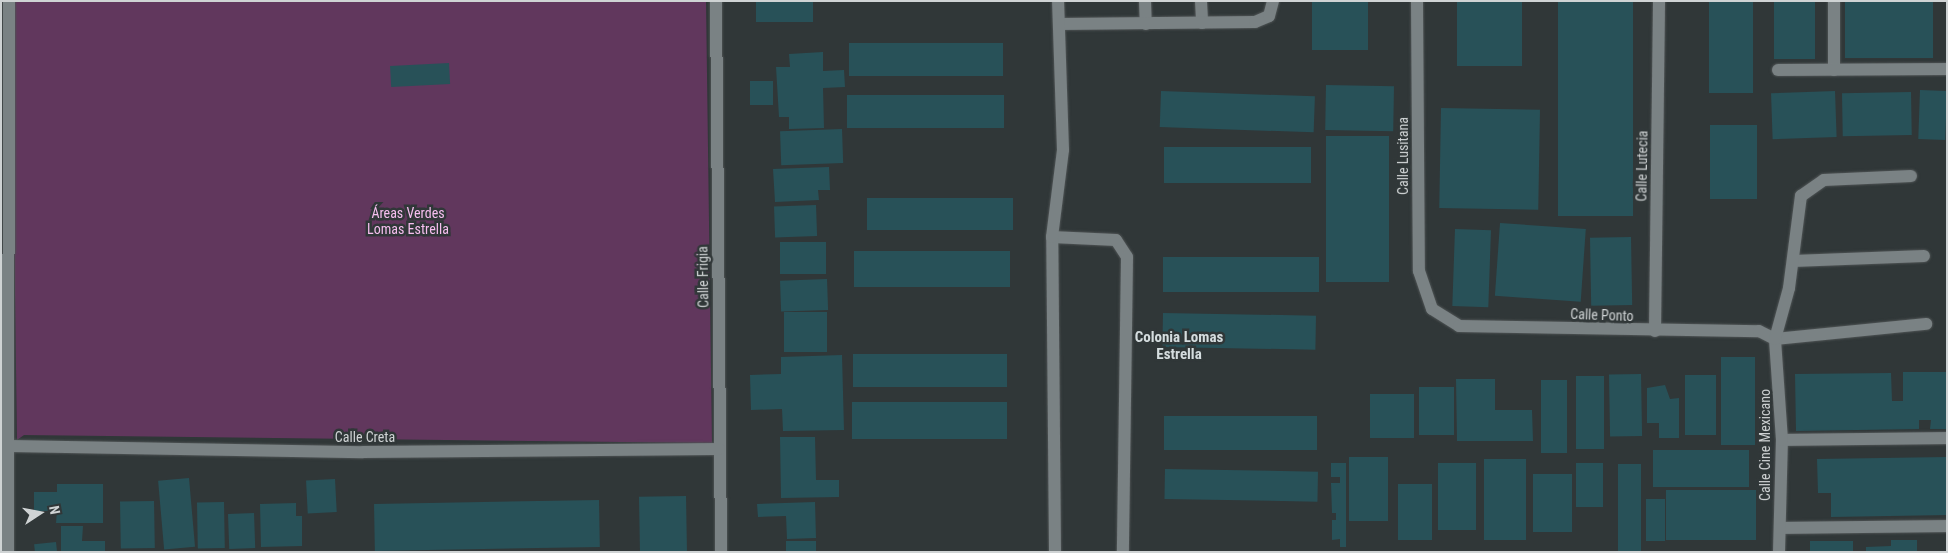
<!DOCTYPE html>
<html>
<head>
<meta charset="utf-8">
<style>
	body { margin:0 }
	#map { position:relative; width:1948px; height:553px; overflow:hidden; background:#303738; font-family:"Roboto Condensed",sans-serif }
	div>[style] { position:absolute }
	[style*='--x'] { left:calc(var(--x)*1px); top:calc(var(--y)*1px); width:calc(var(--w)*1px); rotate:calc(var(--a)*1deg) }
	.green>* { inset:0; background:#61375d }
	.building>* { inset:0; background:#285158; transform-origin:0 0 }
	.roads { filter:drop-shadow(0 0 1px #4f5455) drop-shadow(0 0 1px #4f5455) }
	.minor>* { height:12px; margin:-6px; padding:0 6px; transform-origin:6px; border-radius:6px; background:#7a8284 }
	span { translate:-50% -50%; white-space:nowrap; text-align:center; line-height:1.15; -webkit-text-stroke:5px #303738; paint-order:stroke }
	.street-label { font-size:14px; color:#cfd3d4 }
	.park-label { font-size:14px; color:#f6beef }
	.neighbourhood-label { font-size:15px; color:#d5dddf; font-weight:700 }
	.frame { position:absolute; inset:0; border:2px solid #cfd3d4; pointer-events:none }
	.north { position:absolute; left:15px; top:488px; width:50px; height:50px; -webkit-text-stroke:4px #303738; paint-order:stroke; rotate:79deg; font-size:14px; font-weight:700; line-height:20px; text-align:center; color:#cfd3d4 }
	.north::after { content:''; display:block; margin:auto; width:18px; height:22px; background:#cfd3d4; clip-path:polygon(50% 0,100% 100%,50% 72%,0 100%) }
</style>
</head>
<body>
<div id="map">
	<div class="green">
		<div style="clip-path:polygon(11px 1px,706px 1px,712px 443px,24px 435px,17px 440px)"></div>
	</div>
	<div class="building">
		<div style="left:756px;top:1px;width:57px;height:21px"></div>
		<div style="left:1312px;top:1px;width:56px;height:49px"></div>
		<div style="left:1457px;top:1px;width:65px;height:65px"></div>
		<div style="left:1558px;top:1px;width:75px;height:215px"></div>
		<div style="left:1709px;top:1px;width:44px;height:92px"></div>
		<div style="left:1774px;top:1px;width:41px;height:58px"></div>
		<div style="left:1845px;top:1px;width:88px;height:57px"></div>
		<div style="left:849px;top:43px;width:154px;height:33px"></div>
		<div style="clip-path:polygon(823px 52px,823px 71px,844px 70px,845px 87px,823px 88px,824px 128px,789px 129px,789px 117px,779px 117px,776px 67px,790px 67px,789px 54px)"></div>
		<div style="left:449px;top:63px;width:21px;height:59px;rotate:87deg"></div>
		<div style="left:750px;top:81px;width:23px;height:24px"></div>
		<div style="left:1326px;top:85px;width:68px;height:45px;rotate:1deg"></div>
		<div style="left:1920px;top:90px;width:27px;height:49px;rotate:2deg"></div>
		<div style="left:1161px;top:91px;width:154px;height:36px;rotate:2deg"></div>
		<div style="left:1835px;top:91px;width:46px;height:64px;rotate:88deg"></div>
		<div style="left:1911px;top:92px;width:43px;height:69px;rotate:89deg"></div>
		<div style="left:1004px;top:95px;width:33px;height:157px;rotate:90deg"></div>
		<div style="left:1441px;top:108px;width:99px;height:100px;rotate:1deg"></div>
		<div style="left:1710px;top:125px;width:47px;height:74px"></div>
		<div style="left:842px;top:129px;width:34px;height:62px;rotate:88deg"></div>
		<div style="left:1326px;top:136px;width:63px;height:146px"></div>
		<div style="left:1164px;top:147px;width:147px;height:36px"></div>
		<div style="clip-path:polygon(829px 167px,830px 190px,818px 190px,819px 200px,775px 202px,773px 169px)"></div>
		<div style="left:867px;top:198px;width:146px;height:32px"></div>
		<div style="left:816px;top:205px;width:31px;height:42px;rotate:88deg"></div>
		<div style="left:1500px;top:223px;width:86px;height:73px;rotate:4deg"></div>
		<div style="left:1455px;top:229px;width:36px;height:77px;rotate:2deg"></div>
		<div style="left:1631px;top:237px;width:68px;height:41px;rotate:89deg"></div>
		<div style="left:826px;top:242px;width:32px;height:46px;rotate:90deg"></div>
		<div style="left:854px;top:251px;width:156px;height:36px"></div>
		<div style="left:1319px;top:257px;width:35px;height:156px;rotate:90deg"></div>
		<div style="left:827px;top:279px;width:31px;height:47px;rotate:88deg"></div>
		<div style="left:827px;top:312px;width:40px;height:43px;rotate:90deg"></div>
		<div style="left:1163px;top:313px;width:153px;height:34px;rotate:1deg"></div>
		<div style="left:853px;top:354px;width:154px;height:33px"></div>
		<div style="clip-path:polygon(842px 355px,844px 430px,783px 431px,782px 409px,751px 410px,750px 375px,781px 374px,781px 357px)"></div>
		<div style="left:1721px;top:357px;width:34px;height:88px"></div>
		<div style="clip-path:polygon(1903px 372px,1947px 372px,1947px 429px,1930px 429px,1931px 420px,1919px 420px,1919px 429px,1796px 431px,1795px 374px,1891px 373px,1892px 401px,1903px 401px)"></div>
		<div style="left:1641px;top:374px;width:62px;height:32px;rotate:89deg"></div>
		<div style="left:1685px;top:375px;width:31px;height:60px"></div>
		<div style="left:1576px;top:376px;width:28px;height:73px"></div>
		<div style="clip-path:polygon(1456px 379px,1495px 379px,1495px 410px,1532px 410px,1533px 441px,1457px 441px)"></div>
		<div style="left:1567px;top:380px;width:73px;height:26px;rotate:90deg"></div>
		<div style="clip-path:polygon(1665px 385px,1670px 399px,1679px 398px,1679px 438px,1659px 438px,1659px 423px,1647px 423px,1647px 388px)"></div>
		<div style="left:1454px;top:387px;width:48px;height:35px;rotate:90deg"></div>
		<div style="left:1370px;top:394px;width:44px;height:44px"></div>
		<div style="left:852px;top:402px;width:155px;height:37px"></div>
		<div style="left:1164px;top:416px;width:153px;height:34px"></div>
		<div style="clip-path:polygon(780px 437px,815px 437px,816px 480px,839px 480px,839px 497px,781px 498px)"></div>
		<div style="left:1749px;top:450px;width:37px;height:96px;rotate:90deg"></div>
		<div style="left:1388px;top:457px;width:64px;height:39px;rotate:90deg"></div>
		<div style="clip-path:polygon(1947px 457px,1947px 515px,1831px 517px,1831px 493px,1818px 493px,1817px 459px)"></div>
		<div style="left:1526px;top:459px;width:81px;height:42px;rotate:90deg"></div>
		<div style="clip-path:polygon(1331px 463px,1346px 463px,1346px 547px,1340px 547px,1340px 539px,1332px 540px,1332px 520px,1336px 520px,1336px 513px,1332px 513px,1331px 483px,1340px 483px,1340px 477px,1331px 477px)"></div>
		<div style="left:1438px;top:463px;width:38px;height:67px"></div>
		<div style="left:1576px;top:463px;width:27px;height:44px"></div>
		<div style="left:1618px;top:464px;width:23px;height:88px"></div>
		<div style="left:1165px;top:469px;width:153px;height:30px;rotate:1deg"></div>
		<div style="left:1572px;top:474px;width:58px;height:39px;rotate:90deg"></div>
		<div style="left:189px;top:478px;width:69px;height:31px;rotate:85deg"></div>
		<div style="left:335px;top:479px;width:33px;height:29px;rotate:87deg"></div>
		<div style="clip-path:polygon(57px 484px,103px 484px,103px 523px,56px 523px,57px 511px,34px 511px,34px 492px,57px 492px)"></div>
		<div style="left:1398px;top:484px;width:34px;height:56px"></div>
		<div style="left:1666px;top:490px;width:90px;height:50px"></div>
		<div style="left:686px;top:496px;width:55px;height:47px;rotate:89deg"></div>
		<div style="left:1646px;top:499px;width:19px;height:42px"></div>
		<div style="left:599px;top:500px;width:47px;height:225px;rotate:89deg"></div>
		<div style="left:154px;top:501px;width:47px;height:34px;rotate:89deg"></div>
		<div style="left:224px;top:502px;width:46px;height:27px;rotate:89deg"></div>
		<div style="clip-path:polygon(815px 502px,816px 538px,787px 539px,786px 516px,758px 517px,757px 504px)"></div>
		<div style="clip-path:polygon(296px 503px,296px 516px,302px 516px,302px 546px,261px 547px,260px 504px)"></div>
		<div style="left:254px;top:513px;width:35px;height:26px;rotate:88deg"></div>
		<div style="clip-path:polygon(61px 526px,83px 526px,82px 541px,105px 541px,105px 552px,61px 552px)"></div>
		<div style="clip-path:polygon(1891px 540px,1917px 540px,1917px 552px,1866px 552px,1866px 547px,1891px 546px)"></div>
		<div style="left:816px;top:541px;width:11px;height:30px;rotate:90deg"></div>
		<div style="left:1853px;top:541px;width:11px;height:43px;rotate:90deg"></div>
		<div style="left:56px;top:542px;width:10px;height:22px;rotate:84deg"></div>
	</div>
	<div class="roads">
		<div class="minor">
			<div style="--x:716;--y:1;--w:551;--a:89.48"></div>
			<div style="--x:1145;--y:1;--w:23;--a:88"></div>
			<div style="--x:1201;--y:1;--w:22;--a:87"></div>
			<div style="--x:1417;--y:1;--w:270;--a:89.6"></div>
			<div style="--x:1419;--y:271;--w:40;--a:71.1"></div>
			<div style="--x:1432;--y:309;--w:32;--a:32"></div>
			<div style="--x:1459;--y:326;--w:300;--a:1"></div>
			<div style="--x:1759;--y:331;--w:18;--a:27"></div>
			<div style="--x:1834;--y:1;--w:69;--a:90"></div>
			<div style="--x:1059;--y:24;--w:196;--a:-0.6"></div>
			<div style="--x:1255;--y:22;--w:15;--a:-23"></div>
			<div style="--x:1269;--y:16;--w:16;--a:-75"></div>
			<div style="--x:1778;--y:70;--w:169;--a:-0.3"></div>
			<div style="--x:1052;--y:237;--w:64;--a:2.7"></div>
			<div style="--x:1116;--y:240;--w:20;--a:57"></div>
			<div style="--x:1127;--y:257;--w:295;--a:90.8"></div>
			<div style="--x:1793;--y:261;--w:131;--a:-2.2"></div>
			<div style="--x:1655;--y:331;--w:330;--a:-89.3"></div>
			<div style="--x:1775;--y:339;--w:152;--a:-5.7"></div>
			<div style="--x:1782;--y:440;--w:165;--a:-0.7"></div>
			<div style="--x:10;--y:446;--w:353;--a:1"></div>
			<div style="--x:363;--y:452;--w:356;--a:-0.5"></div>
			<div style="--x:1780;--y:528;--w:167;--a:-0.7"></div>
			<div style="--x:8;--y:552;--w:551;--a:-89.9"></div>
			<div style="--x:1055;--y:552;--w:315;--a:-90.5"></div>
			<div style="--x:1052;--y:237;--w:88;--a:-82.8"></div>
			<div style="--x:1063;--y:150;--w:149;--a:-91.9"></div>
			<div style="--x:1779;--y:552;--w:112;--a:-88.5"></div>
			<div style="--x:1782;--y:440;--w:101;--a:-94"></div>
			<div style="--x:1775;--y:339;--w:53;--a:-74.6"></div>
			<div style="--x:1789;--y:288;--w:93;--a:-82.6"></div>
			<div style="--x:1801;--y:196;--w:28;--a:-35"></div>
			<div style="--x:1824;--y:180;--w:87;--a:-2.6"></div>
		</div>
	</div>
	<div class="street-label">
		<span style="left:1403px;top:156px;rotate:-90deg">Calle Lusitana</span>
		<span style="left:1642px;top:166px;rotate:-89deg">Calle Lutecia</span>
		<span style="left:703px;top:277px;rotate:-91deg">Calle Frigia</span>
		<span style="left:1602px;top:315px;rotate:2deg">Calle Ponto</span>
		<span style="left:365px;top:437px">Calle Creta</span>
		<span style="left:1765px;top:445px;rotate:-90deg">Calle Cine Mexicano</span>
	</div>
	<div class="park-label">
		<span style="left:408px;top:221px">Áreas Verdes<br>Lomas Estrella</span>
	</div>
	<div class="neighbourhood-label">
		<span style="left:1179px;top:346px">Colonia Lomas<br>Estrella</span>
	</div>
	<div class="frame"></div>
	<div class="north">N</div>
</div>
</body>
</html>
